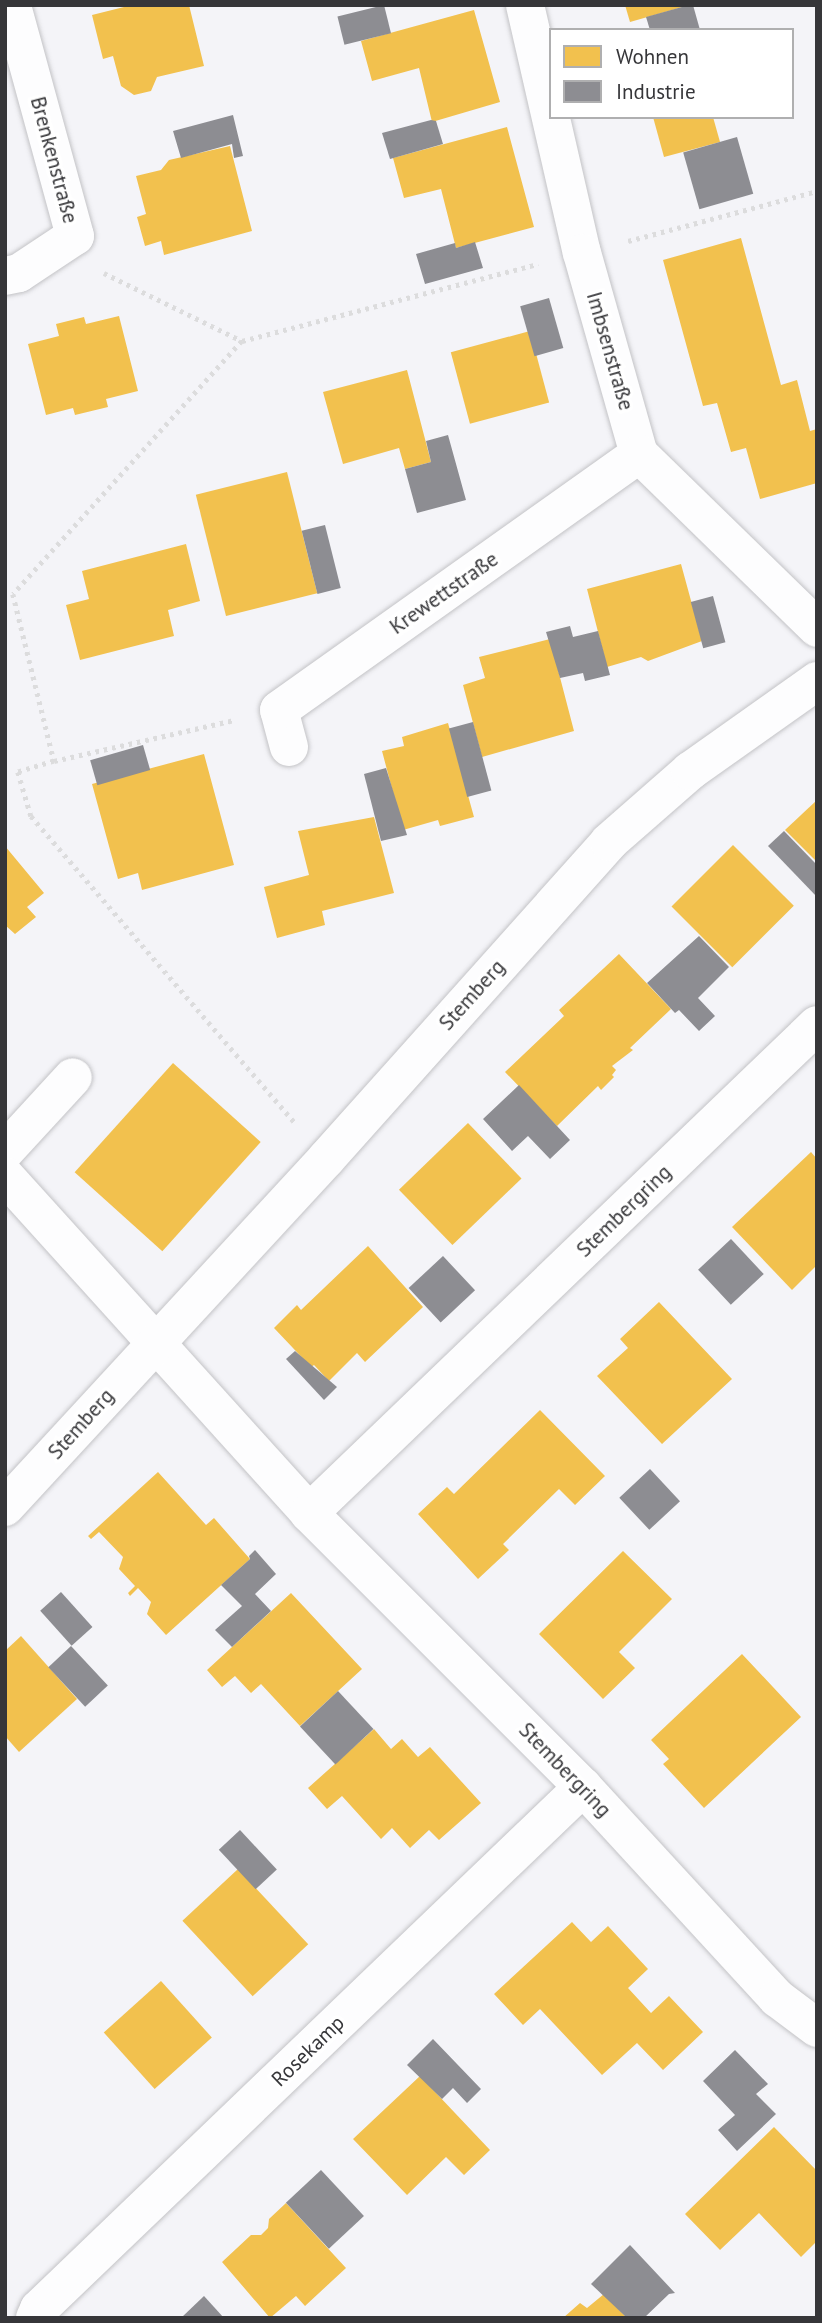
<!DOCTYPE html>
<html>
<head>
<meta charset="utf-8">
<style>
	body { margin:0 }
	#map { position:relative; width:822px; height:2323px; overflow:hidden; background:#f4f4f8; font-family:"PT Sans",sans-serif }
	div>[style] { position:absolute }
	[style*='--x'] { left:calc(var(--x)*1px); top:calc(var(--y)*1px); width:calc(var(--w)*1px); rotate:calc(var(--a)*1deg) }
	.homes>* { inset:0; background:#f2c14e; transform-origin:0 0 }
	.industry>* { inset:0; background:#8d8d92; transform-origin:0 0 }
	.path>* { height:4.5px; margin-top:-2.25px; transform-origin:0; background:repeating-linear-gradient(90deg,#dcdcdd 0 3.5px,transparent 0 8.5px) }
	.roads { filter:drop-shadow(0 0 2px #c3c3c6) drop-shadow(0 0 2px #c3c3c6) }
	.minor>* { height:38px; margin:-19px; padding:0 19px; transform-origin:19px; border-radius:19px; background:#fdfdfe }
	span { translate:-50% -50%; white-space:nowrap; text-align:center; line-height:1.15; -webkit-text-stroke:7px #fff; paint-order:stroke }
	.street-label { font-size:21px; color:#363639 }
	.frame { position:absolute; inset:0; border:7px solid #363639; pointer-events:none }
	.legend { position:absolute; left:549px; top:28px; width:245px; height:91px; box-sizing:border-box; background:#fff; border:2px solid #afafb0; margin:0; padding:9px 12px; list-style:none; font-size:21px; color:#363639 }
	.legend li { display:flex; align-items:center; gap:14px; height:35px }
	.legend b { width:35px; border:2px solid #afafb0 }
</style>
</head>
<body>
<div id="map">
	<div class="homes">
		<div style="clip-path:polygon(132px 5px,189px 5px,204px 66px,157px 77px,151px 91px,134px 95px,121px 86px,113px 56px,103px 59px,92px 15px)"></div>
		<div style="clip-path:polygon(625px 5px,686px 5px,686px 6px,630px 22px)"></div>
		<div style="clip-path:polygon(474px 10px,500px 102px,432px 122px,419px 68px,372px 81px,361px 41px)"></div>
		<div style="clip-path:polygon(653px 117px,713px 117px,720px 142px,664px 157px)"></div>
		<div style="clip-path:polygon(507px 127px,534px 227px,456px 248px,441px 189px,404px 198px,393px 158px)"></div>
		<div style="clip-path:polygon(230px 146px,252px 231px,164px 255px,161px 241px,145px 246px,137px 217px,146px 214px,136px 176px,161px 170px,169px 160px)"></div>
		<div style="clip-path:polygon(741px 238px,781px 385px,797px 380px,810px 431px,817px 429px,817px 483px,760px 499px,746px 448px,731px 452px,717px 403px,703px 406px,663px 260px)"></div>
		<div style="clip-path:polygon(119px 316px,138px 391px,106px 399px,108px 407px,75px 415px,73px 408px,46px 415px,28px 344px,59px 336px,56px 324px,84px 317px,86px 324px)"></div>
		<div style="left:530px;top:331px;width:74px;height:82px;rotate:75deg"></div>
		<div style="clip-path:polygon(407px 370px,431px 462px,405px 469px,399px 448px,343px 464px,323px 392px)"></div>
		<div style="left:287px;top:472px;width:125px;height:94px;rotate:76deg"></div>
		<div style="clip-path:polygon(186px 544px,200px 601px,168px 610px,174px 636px,80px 660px,66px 605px,89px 599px,82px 571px)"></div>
		<div style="clip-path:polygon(681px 564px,702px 641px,648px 661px,641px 657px,607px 667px,587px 589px)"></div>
		<div style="clip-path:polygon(550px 639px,574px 731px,482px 757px,463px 685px,485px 678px,479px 657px)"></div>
		<div style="clip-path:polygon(448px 723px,474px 817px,440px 826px,438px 820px,403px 830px,382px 751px,404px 746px,402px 737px)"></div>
		<div style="clip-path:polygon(204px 754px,234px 865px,142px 890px,138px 873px,118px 879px,92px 784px)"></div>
		<div style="clip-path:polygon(817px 800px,817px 862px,785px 830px)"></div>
		<div style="clip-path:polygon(374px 817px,394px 893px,322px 911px,325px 925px,277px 938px,264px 887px,309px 875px,298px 831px)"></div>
		<div style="left:733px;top:845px;width:86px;height:87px;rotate:45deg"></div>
		<div style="clip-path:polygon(5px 846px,44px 893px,27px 907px,36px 917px,15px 934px,5px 925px)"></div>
		<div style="clip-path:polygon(619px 954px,671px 1009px,630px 1048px,633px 1050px,612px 1066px,616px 1070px,612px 1075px,614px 1077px,601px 1090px,598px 1086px,557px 1126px,505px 1072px,564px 1016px,559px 1010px)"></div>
		<div style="left:173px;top:1063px;width:118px;height:147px;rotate:42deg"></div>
		<div style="left:468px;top:1123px;width:77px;height:96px;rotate:46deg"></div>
		<div style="clip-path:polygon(811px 1152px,817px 1159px,817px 1265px,792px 1290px,732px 1227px)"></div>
		<div style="clip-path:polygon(368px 1246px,423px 1307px,365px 1362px,357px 1353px,329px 1381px,314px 1365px,311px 1367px,274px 1328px,297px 1305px,301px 1310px)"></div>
		<div style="clip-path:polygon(659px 1302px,732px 1379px,662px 1444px,597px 1376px,628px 1348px,620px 1339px)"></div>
		<div style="clip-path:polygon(540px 1410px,605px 1476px,575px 1505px,559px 1489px,503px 1544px,509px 1550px,478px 1579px,418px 1514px,447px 1487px,454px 1494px)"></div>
		<div style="clip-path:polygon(158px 1472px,206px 1525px,214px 1518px,250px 1559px,166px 1635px,147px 1614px,151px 1602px,138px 1588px,130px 1596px,128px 1593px,135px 1586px,119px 1569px,123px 1557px,99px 1532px,91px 1539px,88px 1536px)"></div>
		<div style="clip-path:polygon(623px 1551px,672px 1599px,619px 1652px,635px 1668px,603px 1699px,539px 1634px)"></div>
		<div style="clip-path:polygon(291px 1593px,362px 1669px,300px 1726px,261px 1684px,251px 1693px,235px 1676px,222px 1687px,207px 1670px)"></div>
		<div style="clip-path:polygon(21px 1636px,77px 1699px,19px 1752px,5px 1736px,5px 1651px)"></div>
		<div style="clip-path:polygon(742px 1654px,801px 1717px,704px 1808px,663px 1764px,669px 1759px,651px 1740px)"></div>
		<div style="clip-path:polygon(374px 1729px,391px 1749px,402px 1739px,418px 1757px,430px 1747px,481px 1803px,439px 1840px,429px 1830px,410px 1848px,392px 1828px,381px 1839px,342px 1796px,327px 1809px,308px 1788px)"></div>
		<div style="left:238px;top:1869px;width:103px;height:76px;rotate:47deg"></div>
		<div style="clip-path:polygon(572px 1922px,591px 1942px,608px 1926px,648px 1969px,628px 1988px,651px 2013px,669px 1996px,703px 2032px,663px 2070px,637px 2043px,602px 2075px,540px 2009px,523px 2025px,494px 1994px)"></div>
		<div style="left:161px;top:1981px;width:76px;height:77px;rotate:48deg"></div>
		<div style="clip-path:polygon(420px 2076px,490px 2150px,464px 2175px,446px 2157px,407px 2195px,353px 2139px)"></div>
		<div style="clip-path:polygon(774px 2127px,817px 2171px,817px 2241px,801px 2257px,759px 2213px,720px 2250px,685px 2214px)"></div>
		<div style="clip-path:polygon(286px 2203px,346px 2268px,305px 2306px,296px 2296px,270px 2318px,222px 2262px,251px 2235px,261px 2235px,268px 2228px,269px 2219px)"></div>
		<div style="clip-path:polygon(604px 2294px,627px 2318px,563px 2318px,580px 2303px,587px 2308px)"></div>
	</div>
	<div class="industry">
		<div style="left:384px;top:5px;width:29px;height:48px;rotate:76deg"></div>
		<div style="clip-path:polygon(689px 5px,693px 5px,700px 30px,650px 30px,646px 17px)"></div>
		<div style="clip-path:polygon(233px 115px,243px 156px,234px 158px,232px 144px,181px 158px,173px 131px)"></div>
		<div style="clip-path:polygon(431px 120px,436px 121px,443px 144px,390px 159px,382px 133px)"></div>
		<div style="left:737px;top:137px;width:59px;height:56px;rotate:74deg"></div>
		<div style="clip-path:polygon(475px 242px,483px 268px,425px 284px,416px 254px,455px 243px,456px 248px)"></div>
		<div style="left:549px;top:298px;width:52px;height:30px;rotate:74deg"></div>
		<div style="clip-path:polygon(448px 435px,466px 500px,417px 513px,405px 469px,431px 462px,426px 441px)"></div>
		<div style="left:325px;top:525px;width:65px;height:24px;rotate:76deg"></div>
		<div style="left:713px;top:596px;width:48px;height:23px;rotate:75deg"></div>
		<div style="clip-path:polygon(570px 626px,573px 637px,598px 631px,610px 675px,585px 681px,583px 673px,560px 678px,546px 632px)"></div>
		<div style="left:473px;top:722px;width:71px;height:25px;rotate:75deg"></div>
		<div style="left:143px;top:745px;width:26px;height:55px;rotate:74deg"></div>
		<div style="clip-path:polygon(386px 768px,407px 835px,381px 841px,364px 774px)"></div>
		<div style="clip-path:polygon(784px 831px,817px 865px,817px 897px,768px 846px)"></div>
		<div style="clip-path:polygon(699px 936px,729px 967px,698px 998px,715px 1016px,699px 1031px,679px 1010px,675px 1013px,647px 983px)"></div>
		<div style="clip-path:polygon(519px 1085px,570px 1140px,550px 1159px,528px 1136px,512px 1151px,483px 1119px)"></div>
		<div style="left:731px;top:1239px;width:48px;height:45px;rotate:47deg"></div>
		<div style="left:443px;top:1256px;width:47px;height:47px;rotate:47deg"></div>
		<div style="clip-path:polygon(295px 1351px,337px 1387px,324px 1400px,286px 1359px)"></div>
		<div style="left:650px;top:1469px;width:44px;height:42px;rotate:47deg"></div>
		<div style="clip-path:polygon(255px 1550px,276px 1574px,255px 1594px,271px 1611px,232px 1647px,215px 1630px,242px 1606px,221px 1585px,250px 1559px,249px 1556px)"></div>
		<div style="left:61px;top:1592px;width:47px;height:28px;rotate:48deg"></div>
		<div style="left:71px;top:1646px;width:54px;height:31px;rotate:47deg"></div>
		<div style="left:338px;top:1691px;width:52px;height:52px;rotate:47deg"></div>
		<div style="left:240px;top:1830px;width:54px;height:29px;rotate:47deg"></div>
		<div style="clip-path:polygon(433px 2039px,481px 2089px,467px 2103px,453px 2088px,442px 2099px,407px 2065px)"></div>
		<div style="clip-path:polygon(735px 2050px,768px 2084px,756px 2094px,776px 2114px,737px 2151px,718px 2130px,735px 2115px,703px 2081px)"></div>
		<div style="left:321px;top:2170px;width:63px;height:48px;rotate:47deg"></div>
		<div style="clip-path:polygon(630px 2245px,675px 2293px,669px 2294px,644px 2318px,627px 2318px,591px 2284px)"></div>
		<div style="clip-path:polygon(204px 2296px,224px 2318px,181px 2318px)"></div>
	</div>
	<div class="path">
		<div style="--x:628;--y:241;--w:196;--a:-14.8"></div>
		<div style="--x:104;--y:273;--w:154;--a:26.2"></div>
		<div style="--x:242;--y:341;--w:306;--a:-14.6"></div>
		<div style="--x:242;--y:341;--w:341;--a:132.1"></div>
		<div style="--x:13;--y:594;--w:172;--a:76.2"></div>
		<div style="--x:54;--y:761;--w:38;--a:163"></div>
		<div style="--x:18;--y:772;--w:46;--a:73.5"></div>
		<div style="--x:31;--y:816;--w:405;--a:49.3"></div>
		<div style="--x:54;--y:761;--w:185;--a:-12.8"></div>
	</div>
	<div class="roads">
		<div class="minor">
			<div style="--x:525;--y:5;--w:254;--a:77.1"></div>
			<div style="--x:582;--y:253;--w:209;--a:74.2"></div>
			<div style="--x:639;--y:454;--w:249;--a:44.3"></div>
			<div style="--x:5;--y:276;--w:14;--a:-12"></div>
			<div style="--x:19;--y:273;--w:67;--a:-33.5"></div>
			<div style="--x:75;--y:236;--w:239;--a:-105.3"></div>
			<div style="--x:289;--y:747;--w:38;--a:-105"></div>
			<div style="--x:279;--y:710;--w:442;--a:-35.4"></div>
			<div style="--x:5;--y:1151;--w:100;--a:-47.4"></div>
			<div style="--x:5;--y:1176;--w:454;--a:47.9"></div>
			<div style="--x:309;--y:1513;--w:387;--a:45"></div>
			<div style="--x:583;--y:1787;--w:287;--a:47.4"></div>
			<div style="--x:777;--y:1998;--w:50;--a:36.9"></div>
			<div style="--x:5;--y:1507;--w:473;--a:-47.3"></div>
			<div style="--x:326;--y:1159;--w:425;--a:-48.2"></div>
			<div style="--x:609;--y:842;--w:108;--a:-41.2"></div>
			<div style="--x:690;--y:771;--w:156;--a:-35.3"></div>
			<div style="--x:309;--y:1513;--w:704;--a:-43.85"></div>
			<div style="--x:35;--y:2318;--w:10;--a:-66"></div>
			<div style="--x:39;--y:2309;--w:754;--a:-43.82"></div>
		</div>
	</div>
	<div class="street-label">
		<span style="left:54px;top:160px;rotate:75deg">Brenkenstraße</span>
		<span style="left:610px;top:351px;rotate:74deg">Imbsenstraße</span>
		<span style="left:444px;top:593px;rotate:-35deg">Krewettstraße</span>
		<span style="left:472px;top:995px;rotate:-48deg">Stemberg</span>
		<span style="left:624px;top:1211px;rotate:-44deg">Stembergring</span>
		<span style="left:81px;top:1424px;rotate:-48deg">Stemberg</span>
		<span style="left:565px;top:1770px;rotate:46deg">Stembergring</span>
		<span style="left:308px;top:2051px;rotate:-44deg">Rosekamp</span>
	</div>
	<div class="frame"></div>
	<ul class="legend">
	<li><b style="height:19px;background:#f2c14e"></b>Wohnen</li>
	<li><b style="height:19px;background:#8d8d92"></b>Industrie</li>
	</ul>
</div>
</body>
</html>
